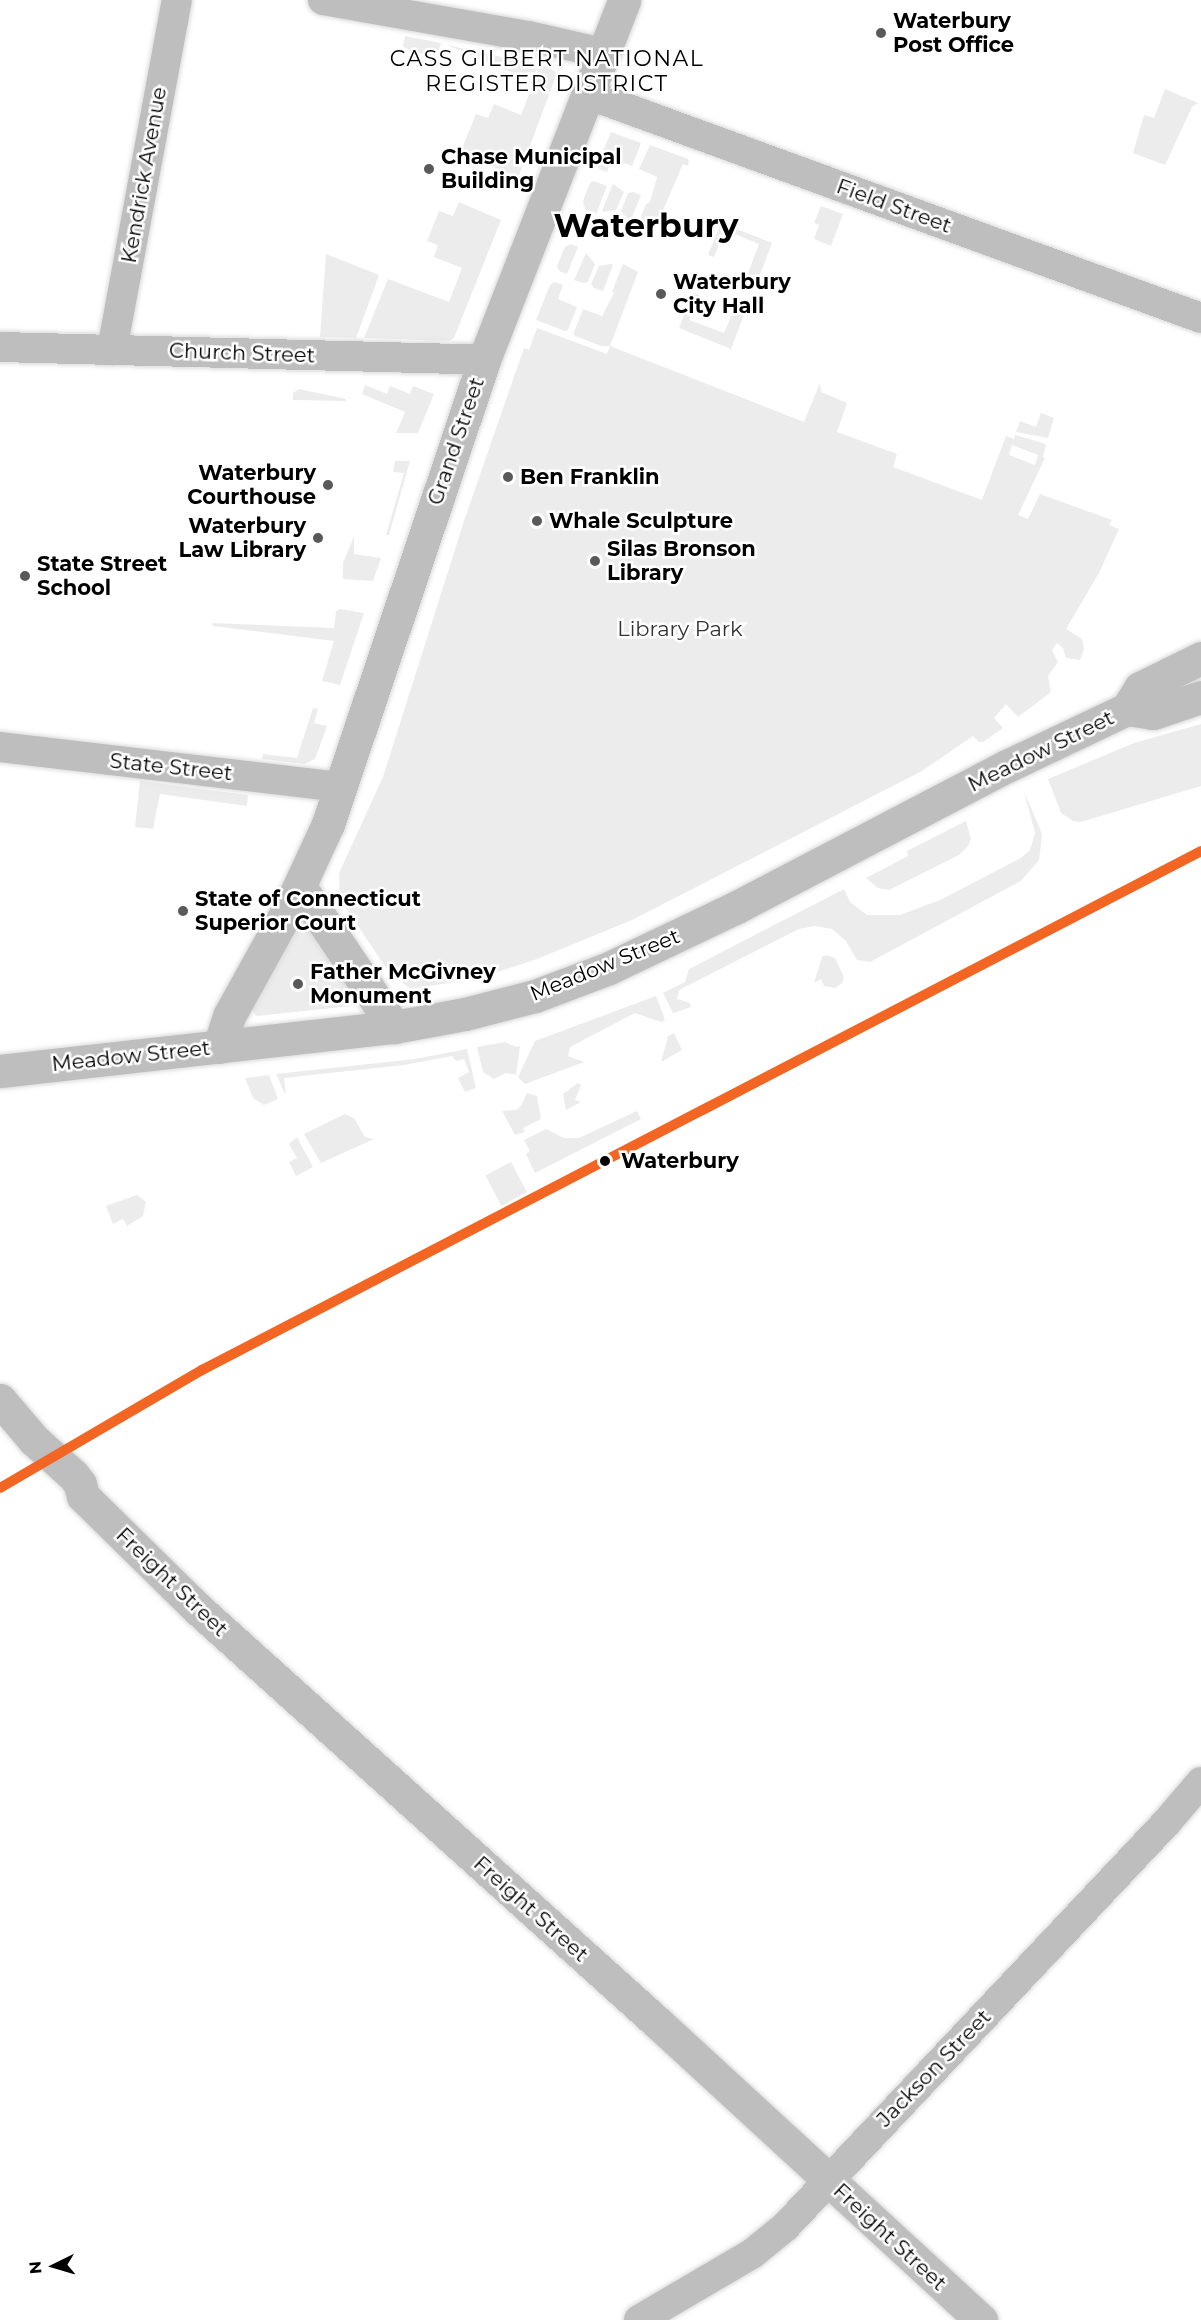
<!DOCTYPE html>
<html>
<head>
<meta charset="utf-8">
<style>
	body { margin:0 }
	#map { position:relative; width:1201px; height:2320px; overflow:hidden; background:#fff; font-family:Montserrat,sans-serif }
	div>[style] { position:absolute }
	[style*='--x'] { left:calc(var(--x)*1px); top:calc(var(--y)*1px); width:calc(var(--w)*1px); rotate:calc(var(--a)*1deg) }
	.green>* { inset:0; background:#ececec; transform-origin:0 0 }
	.roads { filter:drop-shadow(0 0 2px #dbdbdb) drop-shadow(0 0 2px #dbdbdb) }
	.minor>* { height:30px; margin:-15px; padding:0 15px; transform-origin:15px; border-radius:15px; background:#bebebe }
	.major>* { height:33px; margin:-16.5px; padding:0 16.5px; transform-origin:16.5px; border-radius:16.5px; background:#bebebe }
	.rail-1>* { height:10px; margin:-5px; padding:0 5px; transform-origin:5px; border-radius:5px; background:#f26522 }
	.dots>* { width:16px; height:16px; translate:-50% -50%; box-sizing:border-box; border:3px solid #fff; border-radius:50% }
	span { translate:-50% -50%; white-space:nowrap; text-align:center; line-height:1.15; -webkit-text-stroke:5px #fff; paint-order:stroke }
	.poi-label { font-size:21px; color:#000; font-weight:700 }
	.left { translate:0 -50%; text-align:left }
	.right { translate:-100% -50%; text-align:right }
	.street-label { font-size:21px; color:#000 }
	.park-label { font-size:21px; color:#333 }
	.stop-label { font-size:21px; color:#000; font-weight:700 }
	.neighbourhood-label { font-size:22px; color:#000; letter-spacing:1.5px }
	.town-label { font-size:33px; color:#000; font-weight:700 }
	.north { position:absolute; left:24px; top:2236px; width:60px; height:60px; -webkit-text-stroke:4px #fff; paint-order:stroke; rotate:265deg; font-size:16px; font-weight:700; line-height:24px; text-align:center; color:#000 }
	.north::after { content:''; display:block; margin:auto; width:21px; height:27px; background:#000; clip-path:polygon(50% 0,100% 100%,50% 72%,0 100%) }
</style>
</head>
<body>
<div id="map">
	<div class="green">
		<div style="clip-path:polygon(405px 36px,441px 43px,436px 59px,403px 47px)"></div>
		<div style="clip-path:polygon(447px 45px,548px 67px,557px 73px,518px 178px,485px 163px,484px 165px,475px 161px,473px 164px,458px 158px,476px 114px,488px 118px,494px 104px,521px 115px,534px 82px)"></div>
		<div style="clip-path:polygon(1165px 89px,1198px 103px,1192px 107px,1165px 165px,1133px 153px,1144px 115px,1154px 118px)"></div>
		<div style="clip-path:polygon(611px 132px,641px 143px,632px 166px,612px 159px,607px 172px,599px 169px,597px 165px)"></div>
		<div style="clip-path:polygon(650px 145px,688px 159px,689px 162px,688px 166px,683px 164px,652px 236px,636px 229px,646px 204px,650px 202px,657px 177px,639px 169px)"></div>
		<div style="clip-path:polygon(594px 181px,607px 186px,596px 214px,585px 209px,583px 201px,590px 183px)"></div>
		<div style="clip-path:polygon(613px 184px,624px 192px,616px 210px,604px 212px,602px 211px)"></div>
		<div style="clip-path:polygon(633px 192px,641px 195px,630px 222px,621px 211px,628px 193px)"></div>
		<div style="clip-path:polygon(459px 202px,501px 220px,454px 338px,449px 341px,364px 338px,388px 279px,449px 302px,462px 268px,434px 257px,438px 245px,427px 241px,439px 211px,453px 216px)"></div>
		<div style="clip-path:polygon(821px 206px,843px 214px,831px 246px,814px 239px,819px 225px,814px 223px)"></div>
		<div style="clip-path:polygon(721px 223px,772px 243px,755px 288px,744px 284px,759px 244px,725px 230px,714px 257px,708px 255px)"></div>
		<div style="clip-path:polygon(571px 244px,578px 247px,567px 274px,559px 271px,557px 266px,565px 247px)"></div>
		<div style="clip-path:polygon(586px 253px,595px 264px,588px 282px,583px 283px,574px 280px)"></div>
		<div style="clip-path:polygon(326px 254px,379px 275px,356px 338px,320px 337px)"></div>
		<div style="clip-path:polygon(611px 264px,613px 265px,603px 291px,594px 288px,591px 284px,599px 266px)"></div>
		<div style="clip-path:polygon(evenodd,623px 264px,638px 272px,610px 346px,804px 422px,820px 383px,821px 392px,847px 403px,837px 432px,897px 454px,893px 467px,982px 500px,1006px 436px,1014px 439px,1015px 435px,1046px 444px,1043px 457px,1045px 458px,1018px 515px,1028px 519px,1040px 494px,1112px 520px,1109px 525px,1119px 529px,1099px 573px,1066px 629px,1082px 639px,1084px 649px,1080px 660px,1066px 658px,1063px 648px,1057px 643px,1052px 650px,1058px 662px,1048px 676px,1051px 692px,1018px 717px,1006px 704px,994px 718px,1003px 728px,983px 742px,979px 742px,973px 736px,922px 771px,632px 920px,537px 959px,479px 978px,411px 989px,390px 974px,340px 899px,339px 873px,383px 777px,464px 521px,524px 348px,529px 350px,537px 328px,607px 354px,610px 346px,601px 346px,573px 335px,583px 309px,602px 316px,614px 293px,612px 292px,623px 264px,1012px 445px,1038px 455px,1035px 465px,1009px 455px,1012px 445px)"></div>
		<div style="clip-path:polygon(554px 282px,563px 285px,558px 299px,577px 307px,568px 330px,565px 331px,536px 320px,550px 285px)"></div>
		<div style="clip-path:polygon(693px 293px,699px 295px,689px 320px,724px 333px,739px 298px,749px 302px,731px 349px,679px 328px)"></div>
		<div style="clip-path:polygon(365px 385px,387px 394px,390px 386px,410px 394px,413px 386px,434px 394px,418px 433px,396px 433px,405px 412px,362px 394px)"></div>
		<div style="clip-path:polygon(299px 389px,346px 399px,346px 401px,293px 400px,293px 393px)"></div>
		<div style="clip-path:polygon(1041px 413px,1054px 418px,1048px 438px,1016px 432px,1020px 421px,1036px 427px)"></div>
		<div style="clip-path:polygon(395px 461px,410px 461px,389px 535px,386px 535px,404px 473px,393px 472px)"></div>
		<div style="clip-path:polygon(354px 536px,354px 554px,381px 558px,373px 581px,343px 579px,343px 563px)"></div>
		<div style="clip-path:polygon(340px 609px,364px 613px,340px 685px,322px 681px,334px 641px,213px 626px,212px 623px,334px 628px,336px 611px)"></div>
		<div style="clip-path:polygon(313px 708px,318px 709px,314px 723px,327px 726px,315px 759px,304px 764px,262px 759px,263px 754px,297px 758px)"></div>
		<div style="clip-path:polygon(1201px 724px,1201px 786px,1081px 822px,1073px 821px,1061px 813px,1048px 779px,1134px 743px)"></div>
		<div style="clip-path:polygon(140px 781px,248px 795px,247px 806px,160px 794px,153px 829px,135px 827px)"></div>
		<div style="clip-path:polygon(1024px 791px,1042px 834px,1041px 844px,1039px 860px,1021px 881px,870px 962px,857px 960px,846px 941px,832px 929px,815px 926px,799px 929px,679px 990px,677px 999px,690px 1003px,691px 1007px,673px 1013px,663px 993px,685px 982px,689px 969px,844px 889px,850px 902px,867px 915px,900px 915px,940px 900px,1021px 858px,1030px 850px,1035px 833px)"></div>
		<div style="clip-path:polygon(966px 821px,971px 839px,968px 846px,959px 855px,889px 890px,878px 888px,866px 878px,908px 856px,907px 851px)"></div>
		<div style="clip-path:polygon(303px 921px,361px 1005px,257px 1016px,253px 1012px,254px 1004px)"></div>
		<div style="clip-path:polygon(826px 955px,835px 958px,844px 977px,842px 983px,835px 988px,824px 986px,821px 979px,814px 983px,822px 957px)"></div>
		<div style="clip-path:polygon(656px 996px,665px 1020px,661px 1022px,635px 1013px,570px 1047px,568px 1056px,584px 1062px,525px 1084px,518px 1077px,535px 1041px)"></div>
		<div style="clip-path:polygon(674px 1033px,682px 1050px,661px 1062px,668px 1036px)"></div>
		<div style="clip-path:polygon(505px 1042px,516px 1047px,520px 1046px,516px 1075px,506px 1073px,494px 1079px,483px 1072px,477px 1047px)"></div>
		<div style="clip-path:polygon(467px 1049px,476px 1088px,465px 1092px,458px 1078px,469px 1072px,464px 1059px,456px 1061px,452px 1056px,404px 1065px,284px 1078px,286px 1096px,276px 1074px,415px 1059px)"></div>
		<div style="clip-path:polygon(269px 1075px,278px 1099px,264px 1105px,253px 1098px,245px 1078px)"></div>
		<div style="clip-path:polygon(578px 1083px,581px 1085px,575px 1100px,581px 1102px,566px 1110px,563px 1094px)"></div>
		<div style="clip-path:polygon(527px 1093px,537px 1096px,541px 1119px,523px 1128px,525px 1132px,515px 1135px,502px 1111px,516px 1110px,521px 1106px)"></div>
		<div style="clip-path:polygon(637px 1111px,641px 1119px,535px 1173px,526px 1154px,530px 1151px,524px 1140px,546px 1129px,564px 1138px,579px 1138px)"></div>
		<div style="clip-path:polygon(345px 1114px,354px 1118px,365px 1137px,374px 1139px,321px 1163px,304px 1134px)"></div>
		<div style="clip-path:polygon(297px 1137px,313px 1167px,296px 1176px,289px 1162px,297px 1158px,289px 1144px)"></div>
		<div style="left:511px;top:1162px;width:34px;height:29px;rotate:62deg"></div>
		<div style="clip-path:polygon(137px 1195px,146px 1202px,143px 1216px,127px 1226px,123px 1219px,113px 1224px,106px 1206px)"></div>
	</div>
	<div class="roads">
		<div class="minor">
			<div style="--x:323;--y:0;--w:208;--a:10"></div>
			<div style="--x:528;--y:36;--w:77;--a:12.8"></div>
			<div style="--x:587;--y:94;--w:654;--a:20.04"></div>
			<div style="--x:0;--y:347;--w:484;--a:1.5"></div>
			<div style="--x:112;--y:350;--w:356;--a:-79.5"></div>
			<div style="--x:0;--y:747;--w:344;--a:6.7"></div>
			<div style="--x:639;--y:2320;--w:132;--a:-30.4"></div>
			<div style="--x:753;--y:2253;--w:41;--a:-39.1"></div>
			<div style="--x:785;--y:2227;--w:555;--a:-46.68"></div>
			<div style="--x:1166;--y:1823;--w:54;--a:-49.5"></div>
		</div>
		<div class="major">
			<div style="--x:1127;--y:709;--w:25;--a:-58"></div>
			<div style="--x:1140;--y:688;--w:68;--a:-26.2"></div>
			<div style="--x:300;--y:887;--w:169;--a:56.1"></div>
			<div style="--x:219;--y:1047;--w:33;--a:-72"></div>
			<div style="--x:229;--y:1016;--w:128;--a:-61"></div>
			<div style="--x:291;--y:904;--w:88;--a:-65.2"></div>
			<div style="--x:328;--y:824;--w:490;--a:-71.4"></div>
			<div style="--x:484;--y:360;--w:386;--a:-68.7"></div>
			<div style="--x:0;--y:1071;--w:396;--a:-6.4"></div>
			<div style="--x:394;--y:1027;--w:72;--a:-10.4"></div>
			<div style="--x:465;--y:1014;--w:72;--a:-14.4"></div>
			<div style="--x:535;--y:996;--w:79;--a:-20.7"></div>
			<div style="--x:609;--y:968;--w:140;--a:-25.5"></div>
			<div style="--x:735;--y:908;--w:307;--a:-27.6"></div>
			<div style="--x:1007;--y:766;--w:133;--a:-25.4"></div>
			<div style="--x:1127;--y:709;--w:26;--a:9"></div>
			<div style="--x:1153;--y:713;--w:51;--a:-18.4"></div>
			<div style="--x:0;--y:1400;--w:52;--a:49.6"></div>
			<div style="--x:34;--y:1440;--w:52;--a:41.9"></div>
			<div style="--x:73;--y:1475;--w:11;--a:52"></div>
			<div style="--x:80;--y:1484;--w:12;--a:76"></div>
			<div style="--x:83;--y:1496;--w:161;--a:44.5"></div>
			<div style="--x:198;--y:1609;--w:619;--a:41.99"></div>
			<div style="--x:658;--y:2023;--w:439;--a:42.6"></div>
		</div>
	</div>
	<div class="rail-1">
		<div style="--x:0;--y:1488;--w:234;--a:-30.3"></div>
		<div style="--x:202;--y:1370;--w:1126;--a:-27.45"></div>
	</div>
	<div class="dots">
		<div style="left:881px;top:33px;background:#595959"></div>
		<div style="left:429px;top:169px;background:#595959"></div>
		<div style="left:661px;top:294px;background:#595959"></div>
		<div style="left:508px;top:477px;background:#595959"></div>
		<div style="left:328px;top:485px;background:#595959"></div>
		<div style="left:537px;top:521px;background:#595959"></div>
		<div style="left:318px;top:538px;background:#595959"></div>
		<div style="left:595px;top:561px;background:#595959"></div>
		<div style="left:25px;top:576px;background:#595959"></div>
		<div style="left:183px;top:911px;background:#595959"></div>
		<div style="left:298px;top:984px;background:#595959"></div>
		<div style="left:605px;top:1161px;background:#000"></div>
	</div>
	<div class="poi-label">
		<span class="left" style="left:893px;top:33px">Waterbury<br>Post Office</span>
		<span class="left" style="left:441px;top:169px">Chase Municipal<br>Building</span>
		<span class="left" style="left:673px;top:294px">Waterbury<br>City Hall</span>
		<span class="right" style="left:316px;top:485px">Waterbury<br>Courthouse</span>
		<span class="left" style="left:520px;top:477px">Ben Franklin</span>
		<span class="left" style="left:549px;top:521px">Whale Sculpture</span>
		<span class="right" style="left:306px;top:538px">Waterbury<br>Law Library</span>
		<span class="left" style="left:607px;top:561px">Silas Bronson<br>Library</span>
		<span class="left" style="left:37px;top:576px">State Street<br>School</span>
		<span class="left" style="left:195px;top:911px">State of Connecticut<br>Superior Court</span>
		<span class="left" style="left:310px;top:984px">Father McGivney<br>Monument</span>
	</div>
	<div class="street-label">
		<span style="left:144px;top:175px;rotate:-80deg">Kendrick Avenue</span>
		<span style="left:894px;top:206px;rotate:20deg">Field Street</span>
		<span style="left:242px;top:353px;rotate:2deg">Church Street</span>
		<span style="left:456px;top:441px;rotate:-71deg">Grand Street</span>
		<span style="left:1041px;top:751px;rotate:-26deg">Meadow Street</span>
		<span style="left:171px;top:767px;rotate:6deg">State Street</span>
		<span style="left:605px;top:965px;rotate:-22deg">Meadow Street</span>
		<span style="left:131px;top:1056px;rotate:-6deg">Meadow Street</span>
		<span style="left:172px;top:1582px;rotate:44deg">Freight Street</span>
		<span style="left:531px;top:1909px;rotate:42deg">Freight Street</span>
		<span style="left:934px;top:2068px;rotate:-46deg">Jackson Street</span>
		<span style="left:890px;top:2237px;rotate:43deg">Freight Street</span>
	</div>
	<div class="park-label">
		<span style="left:680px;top:629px">Library Park</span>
	</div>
	<div class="stop-label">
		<span class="left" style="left:621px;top:1161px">Waterbury</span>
	</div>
	<div class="neighbourhood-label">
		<span style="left:547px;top:71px">CASS GILBERT NATIONAL<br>REGISTER DISTRICT</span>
	</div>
	<div class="town-label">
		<span style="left:646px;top:226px">Waterbury</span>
	</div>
	<div class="north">N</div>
</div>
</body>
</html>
